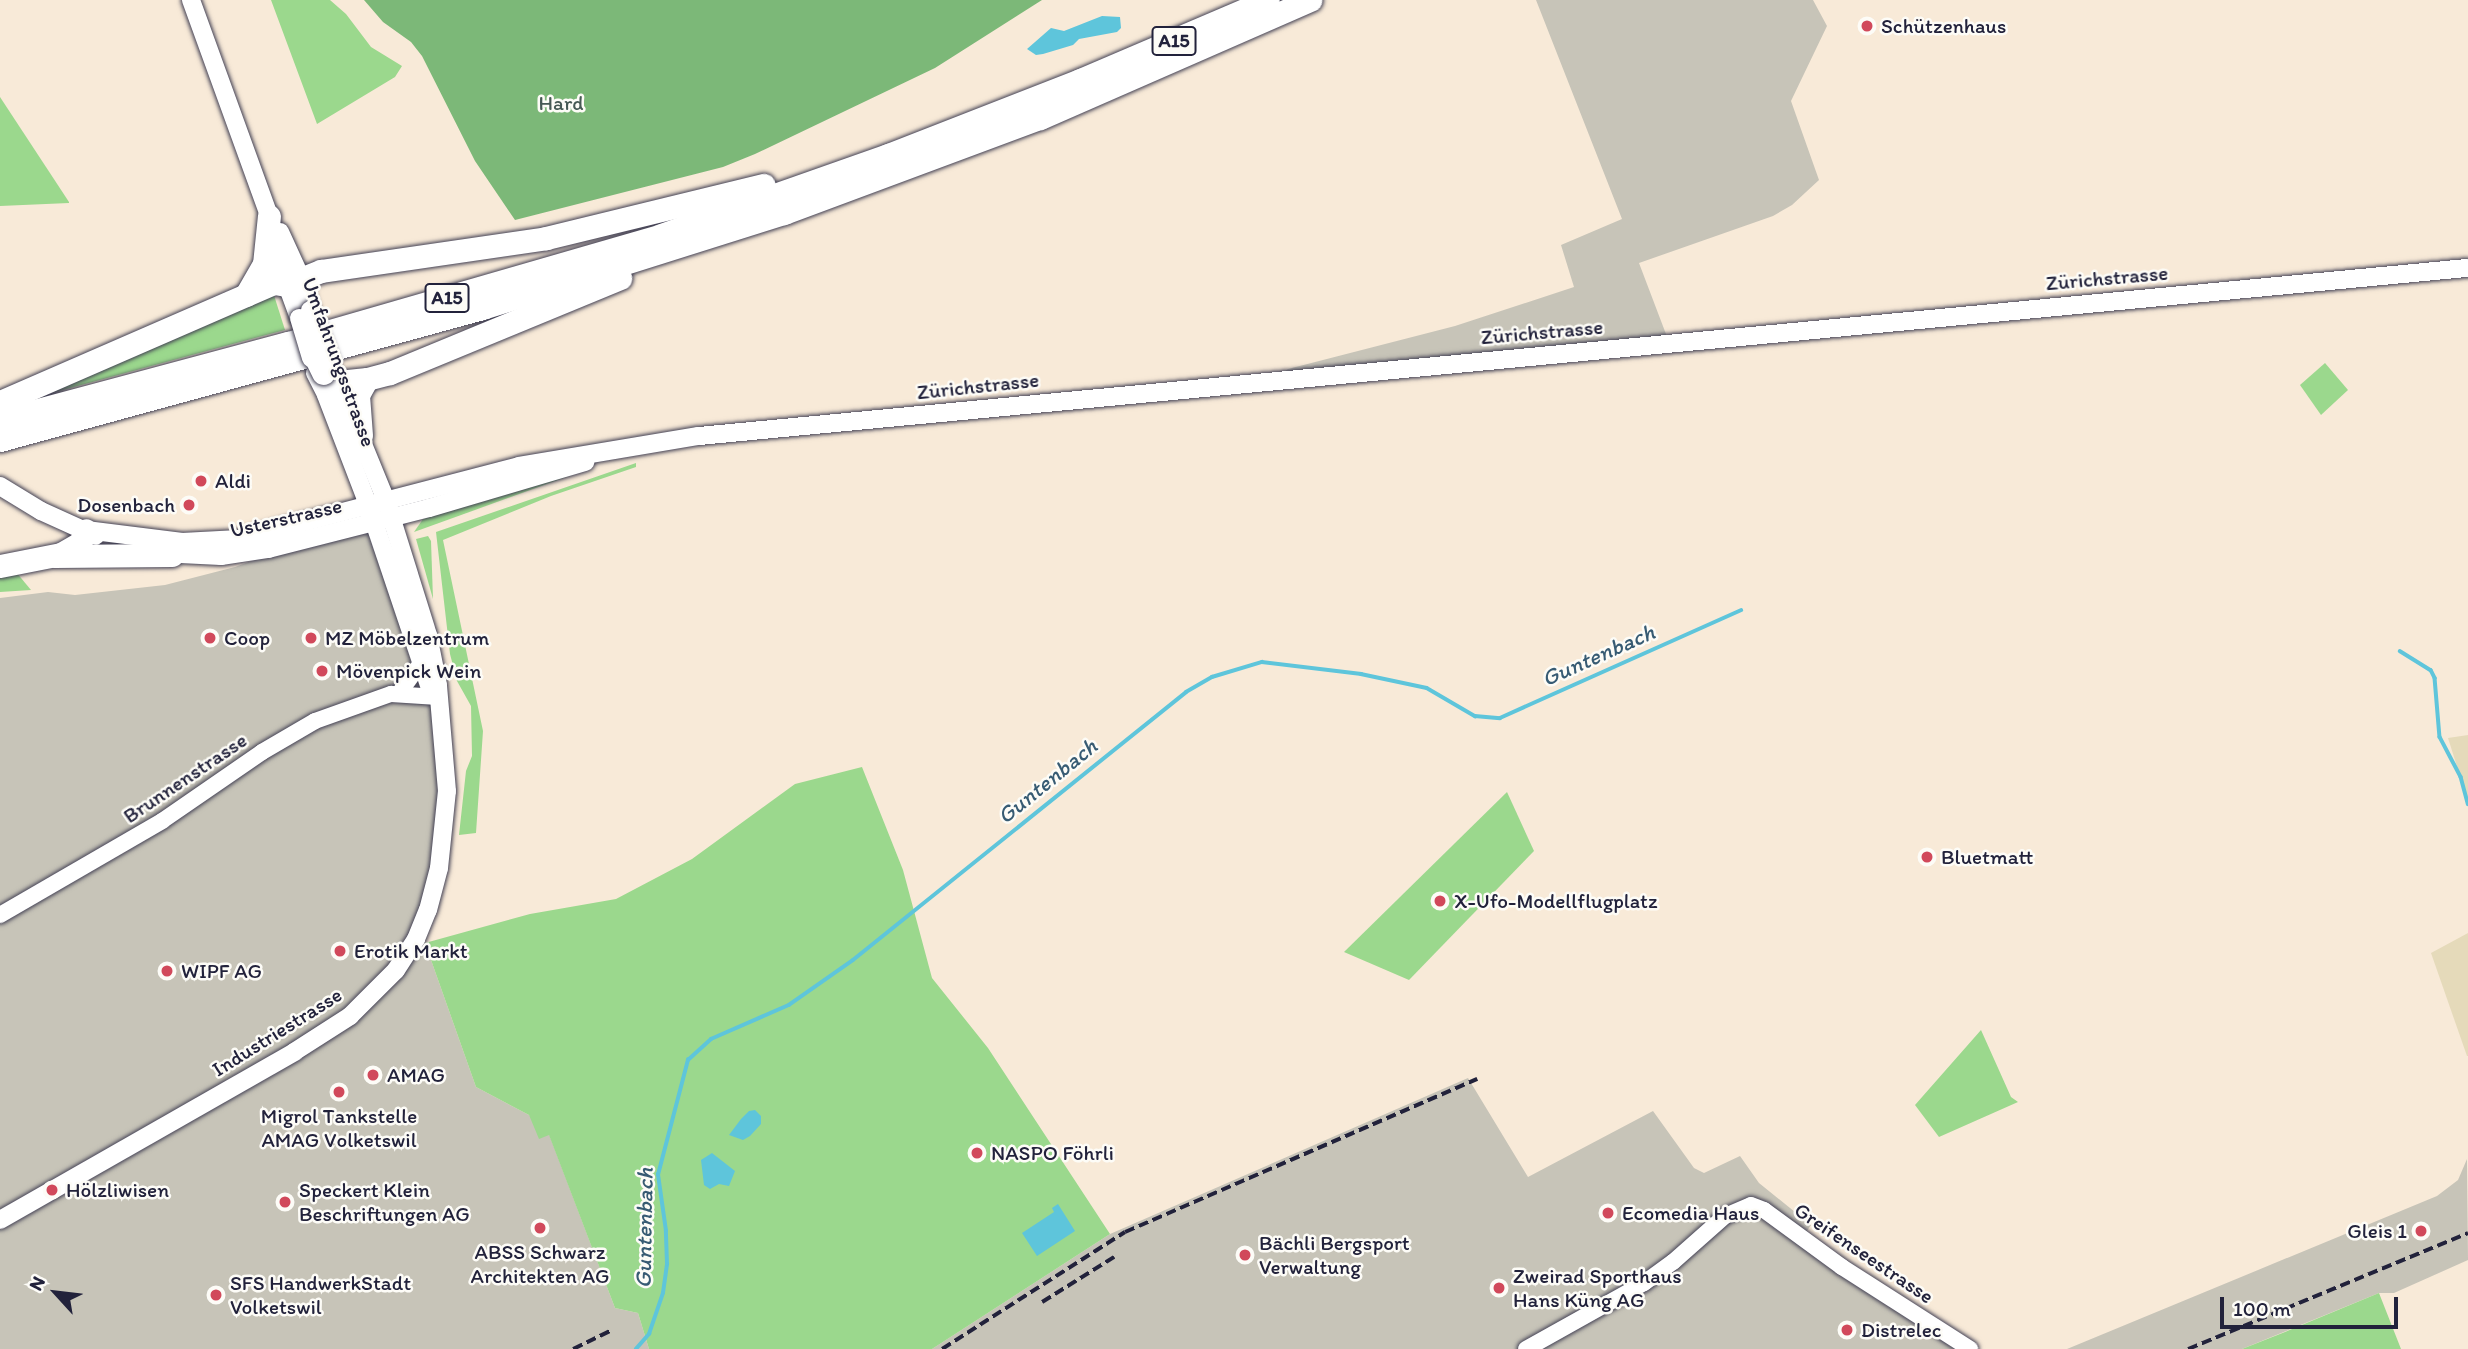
<!DOCTYPE html>
<html>
<head>
<meta charset="utf-8">
<style>
	body { margin:0 }
	#map { position:relative; width:2468px; height:1349px; overflow:hidden; background:#f8ead8; font-family:Itim,sans-serif }
	div>[style] { position:absolute }
	[style*='--x'] { left:calc(var(--x)*1px); top:calc(var(--y)*1px); width:calc(var(--w)*1px); rotate:calc(var(--a)*1deg) }
	.built>* { inset:0; background:#e5daba }
	.industrial>* { inset:0; background:#c7c4b8 }
	.green>* { inset:0; background:#9bd88d }
	.forest>* { inset:0; background:#7cb878 }
	.water>* { inset:0; background:#5ec5db }
	.stream>* { height:3.5px; margin:-1.75px; padding:0 1.75px; transform-origin:1.75px; border-radius:1.75px; background:#5ec5db }
	.roads { filter:drop-shadow(0 0 2px #424053) drop-shadow(0 0 2px #424053) }
	.tertiary>* { height:16px; margin:-8px; padding:0 8px; transform-origin:8px; border-radius:8px; background:#fff }
	.secondary>* { height:18px; margin:-9px; padding:0 9px; transform-origin:9px; border-radius:9px; background:#fff }
	.motorway>* { height:23px; margin:-11.5px; padding:0 11.5px; transform-origin:11.5px; border-radius:11.5px; background:#fff }
	.rail>* { height:3.5px; margin-top:-1.75px; transform-origin:0; background:repeating-linear-gradient(90deg,#22223b 0 10px,transparent 0 15px) }
	.bridges { filter:drop-shadow(0 0 2px #424053) drop-shadow(0 0 2px #424053) }
	.secondary-bridge>* { height:18px; margin:-9px; padding:0 9px; transform-origin:9px; border-radius:9px; background:#fff }
	.motorway-bridge>* { height:23px; margin:-11.5px; padding:0 11.5px; transform-origin:11.5px; border-radius:11.5px; background:#fff }
	.dots>* { width:19px; height:19px; translate:-50% -50%; box-sizing:border-box; border:4px solid #fdfcf7; border-radius:50% }
	span { translate:-50% -50%; white-space:nowrap; text-align:center; line-height:1.15; -webkit-text-stroke:5px #fdfcf7; paint-order:stroke }
	.shield-label span { padding:2px 5px; background:#fdfcf7; border:2px solid; border-radius:5px; -webkit-text-stroke-width:0 }
	.shield-label { font-size:19px; color:#22223b; font-weight:700 }
	.poi-label { font-size:21px; color:#22223b }
	.left { translate:0 -50%; text-align:left }
	.right { translate:-100% -50%; text-align:right }
	.park-label { font-size:21px; color:#465954 }
	.street-label { font-size:21px; color:#22223b }
	.water-label { font-size:23px; color:#375b73; font-style:italic }
	.north { position:absolute; left:21px; top:1258px; width:70px; height:70px; -webkit-text-stroke:5px #fdfcf7; paint-order:stroke; rotate:297deg; font-size:19px; font-weight:700; line-height:28px; text-align:center; color:#22223b }
	.north::after { content:''; display:block; margin:auto; width:24px; height:32px; background:#22223b; clip-path:polygon(50% 0,100% 100%,50% 72%,0 100%) }
	.scale { position:absolute; left:2220px; top:1297px; width:178px; height:32px; box-sizing:border-box; border:4px solid #22223b; border-top:0; padding-left:9px; font-size:21px; line-height:24px; white-space:nowrap; color:#22223b; -webkit-text-stroke:5px #fdfcf7; paint-order:stroke }
</style>
</head>
<body>
<div id="map">
	<div class="built">
		<div style="clip-path:polygon(2468px 735px,2468px 801px,2448px 738px)"></div>
		<div style="clip-path:polygon(2468px 933px,2468px 1056px,2467px 1056px,2431px 953px)"></div>
	</div>
	<div class="industrial">
		<div style="clip-path:polygon(1536px 0,1813px 0,1827px 26px,1791px 101px,1819px 180px,1792px 205px,1773px 216px,1639px 263px,1669px 342px,1272px 381px,1288px 369px,1455px 326px,1574px 287px,1561px 245px,1622px 219px)"></div>
		<div style="clip-path:polygon(374px 521px,438px 697px,447px 791px,416px 939px,425px 943px,476px 1087px,529px 1115px,549px 1134px,615px 1308px,638px 1313px,649px 1349px,0 1349px,0 598px,48px 592px,75px 595px,165px 585px,235px 567px,316px 537px)"></div>
		<div style="clip-path:polygon(1468px 1078px,1528px 1177px,1653px 1111px,1694px 1168px,1704px 1173px,1740px 1156px,1759px 1183px,1811px 1225px,1802px 1238px,1970px 1349px,932px 1349px,1110px 1234px)"></div>
		<div style="clip-path:polygon(2467px 1159px,2468px 1260px,2394px 1293px,2379px 1293px,2242px 1349px,2067px 1349px,2437px 1196px,2458px 1180px)"></div>
	</div>
	<div class="green">
		<div style="clip-path:polygon(271px 0,330px 0,346px 14px,371px 47px,402px 66px,395px 77px,317px 124px)"></div>
		<div style="clip-path:polygon(0 97px,69px 202px,69px 203px,0 206px)"></div>
		<div style="clip-path:polygon(272px 289px,285px 330px,11px 404px)"></div>
		<div style="clip-path:polygon(2325px 363px,2348px 390px,2321px 415px,2300px 385px)"></div>
		<div style="clip-path:polygon(636px 463px,636px 467px,551px 496px,443px 540px,483px 731px,476px 833px,459px 835px,466px 771px,472px 756px,471px 706px,457px 681px,450px 654px,436px 532px)"></div>
		<div style="clip-path:polygon(572px 473px,572px 475px,414px 532px,423px 519px)"></div>
		<div style="clip-path:polygon(428px 536px,431px 541px,433px 599px,416px 539px)"></div>
		<div style="clip-path:polygon(16px 572px,31px 590px,0 592px,0 574px)"></div>
		<div style="clip-path:polygon(862px 767px,903px 870px,932px 978px,988px 1048px,1110px 1234px,932px 1349px,649px 1349px,638px 1313px,615px 1308px,549px 1135px,539px 1139px,529px 1115px,476px 1087px,425px 943px,530px 914px,616px 899px,692px 859px,795px 784px)"></div>
		<div style="clip-path:polygon(1507px 792px,1534px 851px,1409px 980px,1344px 952px)"></div>
		<div style="clip-path:polygon(1981px 1030px,2011px 1097px,2018px 1102px,1939px 1137px,1915px 1105px)"></div>
		<div style="clip-path:polygon(2379px 1293px,2401px 1349px,2242px 1349px,2285px 1332px)"></div>
	</div>
	<div class="forest">
		<div style="clip-path:polygon(364px 0,1042px 0,935px 68px,755px 154px,723px 167px,515px 220px,475px 161px,422px 56px,411px 42px,383px 22px)"></div>
	</div>
	<div class="water">
		<div style="clip-path:polygon(1102px 16px,1120px 17px,1121px 28px,1117px 32px,1079px 39px,1073px 45px,1043px 54px,1036px 55px,1027px 49px,1051px 28px,1064px 31px)"></div>
		<div style="clip-path:polygon(755px 1110px,761px 1116px,761px 1124px,750px 1136px,743px 1140px,729px 1135px,741px 1119px,749px 1111px)"></div>
		<div style="clip-path:polygon(712px 1153px,735px 1171px,729px 1186px,719px 1184px,710px 1189px,704px 1185px,701px 1160px)"></div>
		<div style="clip-path:polygon(1058px 1204px,1075px 1231px,1037px 1256px,1022px 1233px,1054px 1212px,1052px 1208px)"></div>
	</div>
	<div class="stream">
		<div style="--x:2400;--y:651;--w:36;--a:32"></div>
		<div style="--x:2431;--y:670;--w:9;--a:63"></div>
		<div style="--x:2435;--y:678;--w:59;--a:85.2"></div>
		<div style="--x:2440;--y:737;--w:45;--a:62.3"></div>
		<div style="--x:2461;--y:777;--w:28;--a:75"></div>
		<div style="--x:636;--y:1349;--w:20;--a:-49"></div>
		<div style="--x:649;--y:1334;--w:43;--a:-71.1"></div>
		<div style="--x:663;--y:1293;--w:29;--a:-82"></div>
		<div style="--x:667;--y:1264;--w:33;--a:-92"></div>
		<div style="--x:666;--y:1231;--w:57;--a:-98.1"></div>
		<div style="--x:658;--y:1175;--w:119;--a:-75.4"></div>
		<div style="--x:688;--y:1060;--w:31;--a:-42"></div>
		<div style="--x:711;--y:1039;--w:85;--a:-23.6"></div>
		<div style="--x:789;--y:1005;--w:78;--a:-35.1"></div>
		<div style="--x:853;--y:960;--w:427;--a:-38.8"></div>
		<div style="--x:1186;--y:692;--w:30;--a:-30"></div>
		<div style="--x:1212;--y:677;--w:52;--a:-16.7"></div>
		<div style="--x:1262;--y:662;--w:100;--a:6.9"></div>
		<div style="--x:1361;--y:674;--w:67;--a:12"></div>
		<div style="--x:1427;--y:688;--w:56;--a:30.3"></div>
		<div style="--x:1475;--y:716;--w:25;--a:5"></div>
		<div style="--x:1500;--y:718;--w:264;--a:-24.1"></div>
	</div>
	<div class="roads">
		<div class="tertiary">
			<div style="--x:400;--y:692;--w:36;--a:-54"></div>
			<div style="--x:0;--y:915;--w:187;--a:-30.1"></div>
			<div style="--x:162;--y:821;--w:121;--a:-34.6"></div>
			<div style="--x:262;--y:752;--w:61;--a:-30.3"></div>
			<div style="--x:315;--y:721;--w:81;--a:-19.6"></div>
			<div style="--x:391;--y:694;--w:47;--a:3.7"></div>
			<div style="--x:1526;--y:1349;--w:135;--a:-29.2"></div>
			<div style="--x:1644;--y:1283;--w:36;--a:-36"></div>
			<div style="--x:1673;--y:1262;--w:69;--a:-41.5"></div>
			<div style="--x:1725;--y:1216;--w:28;--a:-23"></div>
			<div style="--x:1751;--y:1205;--w:14;--a:21"></div>
			<div style="--x:1764;--y:1210;--w:97;--a:36.2"></div>
			<div style="--x:1842;--y:1267;--w:152;--a:32.6"></div>
		</div>
		<div class="secondary">
			<div style="--x:191;--y:0;--w:230;--a:70.1"></div>
			<div style="--x:269;--y:216;--w:51;--a:77.6"></div>
			<div style="--x:280;--y:266;--w:55;--a:69.9"></div>
			<div style="--x:280;--y:232;--w:53;--a:65.4"></div>
			<div style="--x:302;--y:280;--w:31;--a:75"></div>
			<div style="--x:315;--y:373;--w:25;--a:63"></div>
			<div style="--x:326;--y:395;--w:120;--a:69"></div>
			<div style="--x:369;--y:507;--w:191;--a:71.4"></div>
			<div style="--x:0;--y:486;--w:48;--a:31.4"></div>
			<div style="--x:41;--y:511;--w:60;--a:24.4"></div>
			<div style="--x:86;--y:530;--w:97;--a:7.1"></div>
			<div style="--x:182;--y:542;--w:57;--a:-3"></div>
			<div style="--x:239;--y:539;--w:289;--a:-14.6"></div>
			<div style="--x:519;--y:466;--w:182;--a:-9.5"></div>
			<div style="--x:699;--y:436;--w:1777;--a:-5.43"></div>
			<div style="--x:160;--y:553;--w:61;--a:2.8"></div>
			<div style="--x:221;--y:556;--w:48;--a:-8.5"></div>
			<div style="--x:268;--y:549;--w:166;--a:-14.3"></div>
			<div style="--x:429;--y:508;--w:163;--a:-16.4"></div>
			<div style="--x:0;--y:1220;--w:339;--a:-29.7"></div>
			<div style="--x:294;--y:1052;--w:67;--a:-32.7"></div>
			<div style="--x:350;--y:1016;--w:65;--a:-45"></div>
			<div style="--x:396;--y:970;--w:37;--a:-57"></div>
			<div style="--x:416;--y:939;--w:31;--a:-68"></div>
			<div style="--x:428;--y:910;--w:43;--a:-75.3"></div>
			<div style="--x:439;--y:868;--w:77;--a:-84.1"></div>
			<div style="--x:447;--y:791;--w:106;--a:-94.9"></div>
			<div style="--x:438;--y:685;--w:51;--a:-101.3"></div>
			<div style="--x:428;--y:635;--w:138;--a:-107.3"></div>
			<div style="--x:387;--y:503;--w:140;--a:-112.2"></div>
		</div>
		<div class="motorway">
			<div style="--x:246;--y:295;--w:36;--a:-60"></div>
			<div style="--x:264;--y:264;--w:48;--a:-84.1"></div>
			<div style="--x:323;--y:373;--w:9;--a:49"></div>
			<div style="--x:329;--y:380;--w:9;--a:13"></div>
			<div style="--x:338;--y:382;--w:29;--a:-6"></div>
			<div style="--x:367;--y:379;--w:24;--a:-15"></div>
			<div style="--x:390;--y:373;--w:249;--a:-22.4"></div>
			<div style="--x:0;--y:402;--w:299;--a:-23.5"></div>
			<div style="--x:274;--y:283;--w:12;--a:9"></div>
			<div style="--x:286;--y:285;--w:38;--a:-22"></div>
			<div style="--x:321;--y:271;--w:227;--a:-8.3"></div>
			<div style="--x:546;--y:238;--w:224;--a:-13.7"></div>
			<div style="--x:0;--y:420;--w:298;--a:-15"></div>
			<div style="--x:288;--y:343;--w:388;--a:-16.1"></div>
			<div style="--x:661;--y:235;--w:241;--a:-19.4"></div>
			<div style="--x:888;--y:155;--w:206;--a:-21.3"></div>
			<div style="--x:1080;--y:80;--w:204;--a:-23.1"></div>
			<div style="--x:361;--y:435;--w:40;--a:-94.3"></div>
			<div style="--x:358;--y:395;--w:18;--a:-61"></div>
			<div style="--x:0;--y:440;--w:500;--a:-15.3"></div>
			<div style="--x:482;--y:308;--w:317;--a:-17.5"></div>
			<div style="--x:784;--y:213;--w:273;--a:-20.4"></div>
			<div style="--x:1040;--y:118;--w:295;--a:-23.6"></div>
			<div style="--x:54;--y:556;--w:118;--a:-0.5"></div>
			<div style="--x:0;--y:566;--w:62;--a:-11.1"></div>
			<div style="--x:61;--y:554;--w:22;--a:-30"></div>
			<div style="--x:80;--y:543;--w:14;--a:-65"></div>
		</div>
	</div>
	<div class="rail">
		<div style="--x:1042;--y:1302;--w:85;--a:-32"></div>
		<div style="--x:573;--y:1349;--w:43;--a:-26"></div>
		<div style="--x:942;--y:1349;--w:217;--a:-32.6"></div>
		<div style="--x:1125;--y:1232;--w:384;--a:-23.5"></div>
		<div style="--x:2188;--y:1349;--w:303;--a:-22.5"></div>
	</div>
	<div class="bridges">
		<div class="secondary-bridge">
			<div style="--x:310;--y:310;--w:57;--a:68.4"></div>
			<div style="--x:299;--y:318;--w:42;--a:73.3"></div>
		</div>
		<div class="motorway-bridge">
			<div style="--x:310;--y:346;--w:30;--a:64"></div>
		</div>
	</div>
	<div class="dots">
		<div style="left:1867px;top:26px;background:#d1495b"></div>
		<div style="left:201px;top:481px;background:#d1495b"></div>
		<div style="left:189px;top:505px;background:#d1495b"></div>
		<div style="left:210px;top:638px;background:#d1495b"></div>
		<div style="left:311px;top:638px;background:#d1495b"></div>
		<div style="left:322px;top:671px;background:#d1495b"></div>
		<div style="left:1927px;top:857px;background:#d1495b"></div>
		<div style="left:1440px;top:901px;background:#d1495b"></div>
		<div style="left:340px;top:951px;background:#d1495b"></div>
		<div style="left:167px;top:971px;background:#d1495b"></div>
		<div style="left:373px;top:1075px;background:#d1495b"></div>
		<div style="left:339px;top:1092px;background:#d1495b"></div>
		<div style="left:977px;top:1153px;background:#d1495b"></div>
		<div style="left:52px;top:1190px;background:#d1495b"></div>
		<div style="left:285px;top:1202px;background:#d1495b"></div>
		<div style="left:1608px;top:1213px;background:#d1495b"></div>
		<div style="left:540px;top:1228px;background:#d1495b"></div>
		<div style="left:2421px;top:1231px;background:#d1495b"></div>
		<div style="left:1245px;top:1255px;background:#d1495b"></div>
		<div style="left:1499px;top:1288px;background:#d1495b"></div>
		<div style="left:216px;top:1295px;background:#d1495b"></div>
		<div style="left:1847px;top:1330px;background:#d1495b"></div>
	</div>
	<div class="shield-label">
		<span style="left:1174px;top:41px">A15</span>
		<span style="left:447px;top:298px">A15</span>
	</div>
	<div class="poi-label">
		<span class="left" style="left:1881px;top:26px">Schützenhaus</span>
		<span class="left" style="left:215px;top:481px">Aldi</span>
		<span class="right" style="left:175px;top:505px">Dosenbach</span>
		<span class="left" style="left:224px;top:638px">Coop</span>
		<span class="left" style="left:325px;top:638px">MZ Möbelzentrum</span>
		<span class="left" style="left:336px;top:671px">Mövenpick Wein</span>
		<span class="left" style="left:1941px;top:857px">Bluetmatt</span>
		<span class="left" style="left:1454px;top:901px">X-Ufo-Modellflugplatz</span>
		<span class="left" style="left:354px;top:951px">Erotik Markt</span>
		<span class="left" style="left:181px;top:971px">WIPF AG</span>
		<span class="left" style="left:387px;top:1075px">AMAG</span>
		<span style="left:339px;top:1128px">Migrol Tankstelle<br>AMAG Volketswil</span>
		<span class="left" style="left:991px;top:1153px">NASPO Föhrli</span>
		<span class="left" style="left:66px;top:1190px">Hölzliwisen</span>
		<span class="left" style="left:299px;top:1202px">Speckert Klein<br>Beschriftungen AG</span>
		<span class="left" style="left:1622px;top:1213px">Ecomedia Haus</span>
		<span class="right" style="left:2407px;top:1231px">Gleis 1</span>
		<span class="left" style="left:1259px;top:1255px">Bächli Bergsport<br>Verwaltung</span>
		<span style="left:540px;top:1264px">ABSS Schwarz<br>Architekten AG</span>
		<span class="left" style="left:1513px;top:1288px">Zweirad Sporthaus<br>Hans Küng AG</span>
		<span class="left" style="left:230px;top:1295px">SFS HandwerkStadt<br>Volketswil</span>
		<span class="left" style="left:1861px;top:1330px">Distrelec</span>
	</div>
	<div class="park-label">
		<span style="left:561px;top:103px">Hard</span>
	</div>
	<div class="street-label">
		<span style="left:2107px;top:278px;rotate:-5deg">Zürichstrasse</span>
		<span style="left:1542px;top:332px;rotate:-5deg">Zürichstrasse</span>
		<span style="left:339px;top:362px;rotate:70deg">Umfahrungsstrasse</span>
		<span style="left:978px;top:386px;rotate:-6deg">Zürichstrasse</span>
		<span style="left:286px;top:518px;rotate:-13deg">Usterstrasse</span>
		<span style="left:185px;top:778px;rotate:-34deg">Brunnenstrasse</span>
		<span style="left:277px;top:1032px;rotate:-32deg">Industriestrasse</span>
		<span style="left:1864px;top:1253px;rotate:34deg">Greifenseestrasse</span>
	</div>
	<div class="water-label">
		<span style="left:1598px;top:655px;rotate:-24deg">Guntenbach</span>
		<span style="left:1047px;top:781px;rotate:-39deg">Guntenbach</span>
		<span style="left:644px;top:1228px;rotate:-89deg">Guntenbach</span>
	</div>
	<div class="north">N</div>
	<div class="scale">100 m</div>
</div>
</body>
</html>
